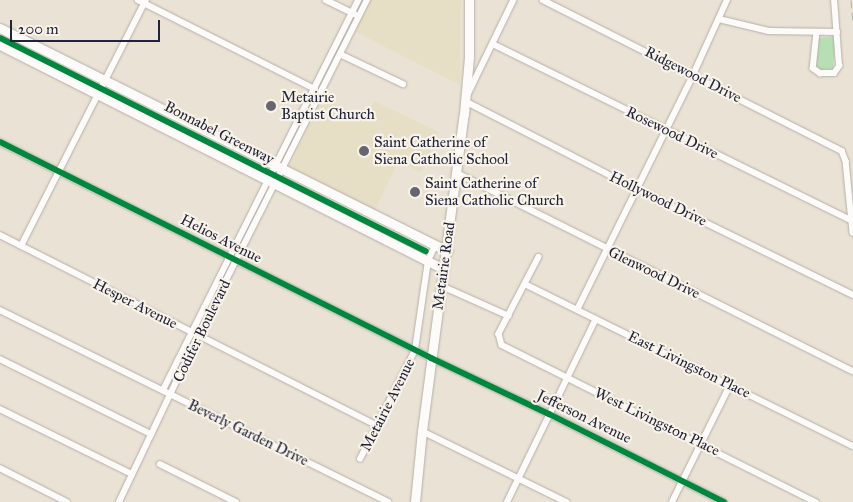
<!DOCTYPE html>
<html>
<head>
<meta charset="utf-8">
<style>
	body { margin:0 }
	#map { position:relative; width:853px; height:502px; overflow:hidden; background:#eae2d4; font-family:"IM FELL Great Primer",serif }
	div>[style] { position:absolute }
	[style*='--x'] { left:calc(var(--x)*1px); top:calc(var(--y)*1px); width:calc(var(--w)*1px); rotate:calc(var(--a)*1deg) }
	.built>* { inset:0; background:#e7dec6 }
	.green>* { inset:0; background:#b7dfb4 }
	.roads { filter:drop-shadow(0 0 1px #b4afa9) drop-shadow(0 0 1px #b4afa9) }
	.street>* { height:5.5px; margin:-2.75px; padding:0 2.75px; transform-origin:2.75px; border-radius:2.75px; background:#fcfbf9 }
	.secondary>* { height:9px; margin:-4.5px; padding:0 4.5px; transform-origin:4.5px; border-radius:4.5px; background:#fcfbf9 }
	.rail>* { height:1px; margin-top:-0.5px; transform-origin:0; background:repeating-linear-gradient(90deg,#b4b2b4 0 8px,transparent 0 12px) }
	.cycleway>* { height:6px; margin:-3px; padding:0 3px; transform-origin:3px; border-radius:3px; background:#00873e }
	.dots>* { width:14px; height:14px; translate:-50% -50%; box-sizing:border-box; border:2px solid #f7f3e8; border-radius:50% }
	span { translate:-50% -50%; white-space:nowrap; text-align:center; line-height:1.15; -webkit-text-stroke:4.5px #f7f3e8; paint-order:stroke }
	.street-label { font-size:15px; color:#22223b }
	.poi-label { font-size:15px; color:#22223b }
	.left { translate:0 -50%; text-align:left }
	.scale { position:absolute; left:10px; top:20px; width:150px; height:22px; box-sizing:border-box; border:2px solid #22223b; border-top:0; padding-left:6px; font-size:15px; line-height:18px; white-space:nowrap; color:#22223b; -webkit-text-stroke:4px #f7f3e8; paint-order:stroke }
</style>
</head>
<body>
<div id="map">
	<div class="built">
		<div style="clip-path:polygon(370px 0,461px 0,460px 85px,354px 31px)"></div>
		<div style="clip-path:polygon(324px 98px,366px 119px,374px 101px,439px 132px,421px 172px,398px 162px,374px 212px,288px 169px)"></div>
	</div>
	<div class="green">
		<div style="clip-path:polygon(836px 36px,833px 69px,819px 70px,816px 68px,819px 38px)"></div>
	</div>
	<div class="roads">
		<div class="street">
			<div style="--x:138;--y:0;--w:198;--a:26.7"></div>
			<div style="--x:326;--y:0;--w:32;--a:26"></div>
			<div style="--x:514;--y:0;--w:112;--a:115.9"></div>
			<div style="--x:465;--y:101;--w:193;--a:27.1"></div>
			<div style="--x:637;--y:189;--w:241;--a:26.1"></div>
			<div style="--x:543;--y:0;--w:335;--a:26.8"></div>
			<div style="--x:842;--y:151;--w:11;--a:68"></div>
			<div style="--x:846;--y:161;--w:72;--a:84.4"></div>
			<div style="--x:719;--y:19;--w:51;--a:13.5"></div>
			<div style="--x:769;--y:31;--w:68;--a:0.8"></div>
			<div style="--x:817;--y:32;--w:36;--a:96"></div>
			<div style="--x:813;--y:68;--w:9;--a:36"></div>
			<div style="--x:820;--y:73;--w:14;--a:0"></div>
			<div style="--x:834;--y:73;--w:9;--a:-54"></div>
			<div style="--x:839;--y:66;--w:66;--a:-94.3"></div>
			<div style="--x:493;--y:44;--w:400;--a:26.2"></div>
			<div style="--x:340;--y:54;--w:70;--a:25.5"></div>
			<div style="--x:0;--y:142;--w:482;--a:26.6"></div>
			<div style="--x:431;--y:358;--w:131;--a:25.4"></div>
			<div style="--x:549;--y:414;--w:196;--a:26.7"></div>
			<div style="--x:457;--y:173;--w:443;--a:26.6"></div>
			<div style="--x:0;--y:235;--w:424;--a:26.8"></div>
			<div style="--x:21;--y:246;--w:276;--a:-63.1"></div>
			<div style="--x:539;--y:257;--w:87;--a:117.5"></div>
			<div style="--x:499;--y:334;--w:11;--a:75"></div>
			<div style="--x:502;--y:345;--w:351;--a:26.6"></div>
			<div style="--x:525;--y:284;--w:366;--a:26.3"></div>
			<div style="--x:442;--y:286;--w:73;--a:24.1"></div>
			<div style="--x:0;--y:310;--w:433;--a:26.3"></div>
			<div style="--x:577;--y:310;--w:262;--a:-63.7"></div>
			<div style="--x:693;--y:75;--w:82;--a:-65.6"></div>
			<div style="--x:0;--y:359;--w:169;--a:26.4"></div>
			<div style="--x:163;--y:390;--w:436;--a:-63.4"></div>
			<div style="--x:0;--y:409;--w:147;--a:26.2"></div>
			<div style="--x:422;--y:431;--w:161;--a:26.2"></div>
			<div style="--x:360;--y:459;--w:122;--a:-63.2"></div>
			<div style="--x:415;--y:350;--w:90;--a:-81.7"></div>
			<div style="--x:428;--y:261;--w:17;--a:-65"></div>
			<div style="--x:160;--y:464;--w:85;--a:26.6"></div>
			<div style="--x:0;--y:468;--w:75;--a:26.9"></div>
			<div style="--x:119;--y:502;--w:184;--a:-64.6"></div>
			<div style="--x:198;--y:336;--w:376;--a:-63.3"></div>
			<div style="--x:507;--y:502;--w:203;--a:-64.1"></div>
			<div style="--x:672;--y:502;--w:131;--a:-63.6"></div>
		</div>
		<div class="secondary">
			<div style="--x:0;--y:28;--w:500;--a:26.5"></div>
			<div style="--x:0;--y:45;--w:497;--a:26.8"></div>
			<div style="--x:415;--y:502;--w:71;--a:-84.4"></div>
			<div style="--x:422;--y:431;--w:320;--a:-82.5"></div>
			<div style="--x:464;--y:114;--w:57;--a:-85"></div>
			<div style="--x:469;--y:57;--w:57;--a:-90"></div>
		</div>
	</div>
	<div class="rail">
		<div style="--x:851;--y:0;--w:23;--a:85"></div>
	</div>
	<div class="cycleway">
		<div style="--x:0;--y:38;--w:476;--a:26.6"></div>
		<div style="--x:0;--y:142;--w:482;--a:26.6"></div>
		<div style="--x:431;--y:358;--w:131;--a:25.4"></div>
		<div style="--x:549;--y:414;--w:196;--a:26.7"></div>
	</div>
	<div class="dots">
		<div style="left:271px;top:106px;background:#686571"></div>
		<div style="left:364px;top:151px;background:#686571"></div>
		<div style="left:415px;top:192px;background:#686571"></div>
	</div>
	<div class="street-label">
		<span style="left:693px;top:75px;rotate:27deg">Ridgewood Drive</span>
		<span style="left:219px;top:133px;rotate:27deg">Bonnabel Greenway</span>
		<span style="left:672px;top:133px;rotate:26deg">Rosewood Drive</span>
		<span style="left:658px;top:199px;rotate:26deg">Hollywood Drive</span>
		<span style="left:221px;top:239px;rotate:27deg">Helios Avenue</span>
		<span style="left:444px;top:266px;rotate:-82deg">Metairie Road</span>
		<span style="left:654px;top:273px;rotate:26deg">Glenwood Drive</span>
		<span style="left:135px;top:304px;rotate:27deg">Hesper Avenue</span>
		<span style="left:202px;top:331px;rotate:-64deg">Codifer Boulevard</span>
		<span style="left:689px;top:365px;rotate:26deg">East Livingston Place</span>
		<span style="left:388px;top:405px;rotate:-63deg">Metairie Avenue</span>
		<span style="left:584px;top:417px;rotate:26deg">Jefferson Avenue</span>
		<span style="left:657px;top:422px;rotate:26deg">West Livingston Place</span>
		<span style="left:248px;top:433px;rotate:26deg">Beverly Garden Drive</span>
	</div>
	<div class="poi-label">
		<span class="left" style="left:281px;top:106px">Metairie<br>Baptist Church</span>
		<span class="left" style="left:374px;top:151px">Saint Catherine of<br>Siena Catholic School</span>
		<span class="left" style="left:425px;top:192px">Saint Catherine of<br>Siena Catholic Church</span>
	</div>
	<div class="scale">200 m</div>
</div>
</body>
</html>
